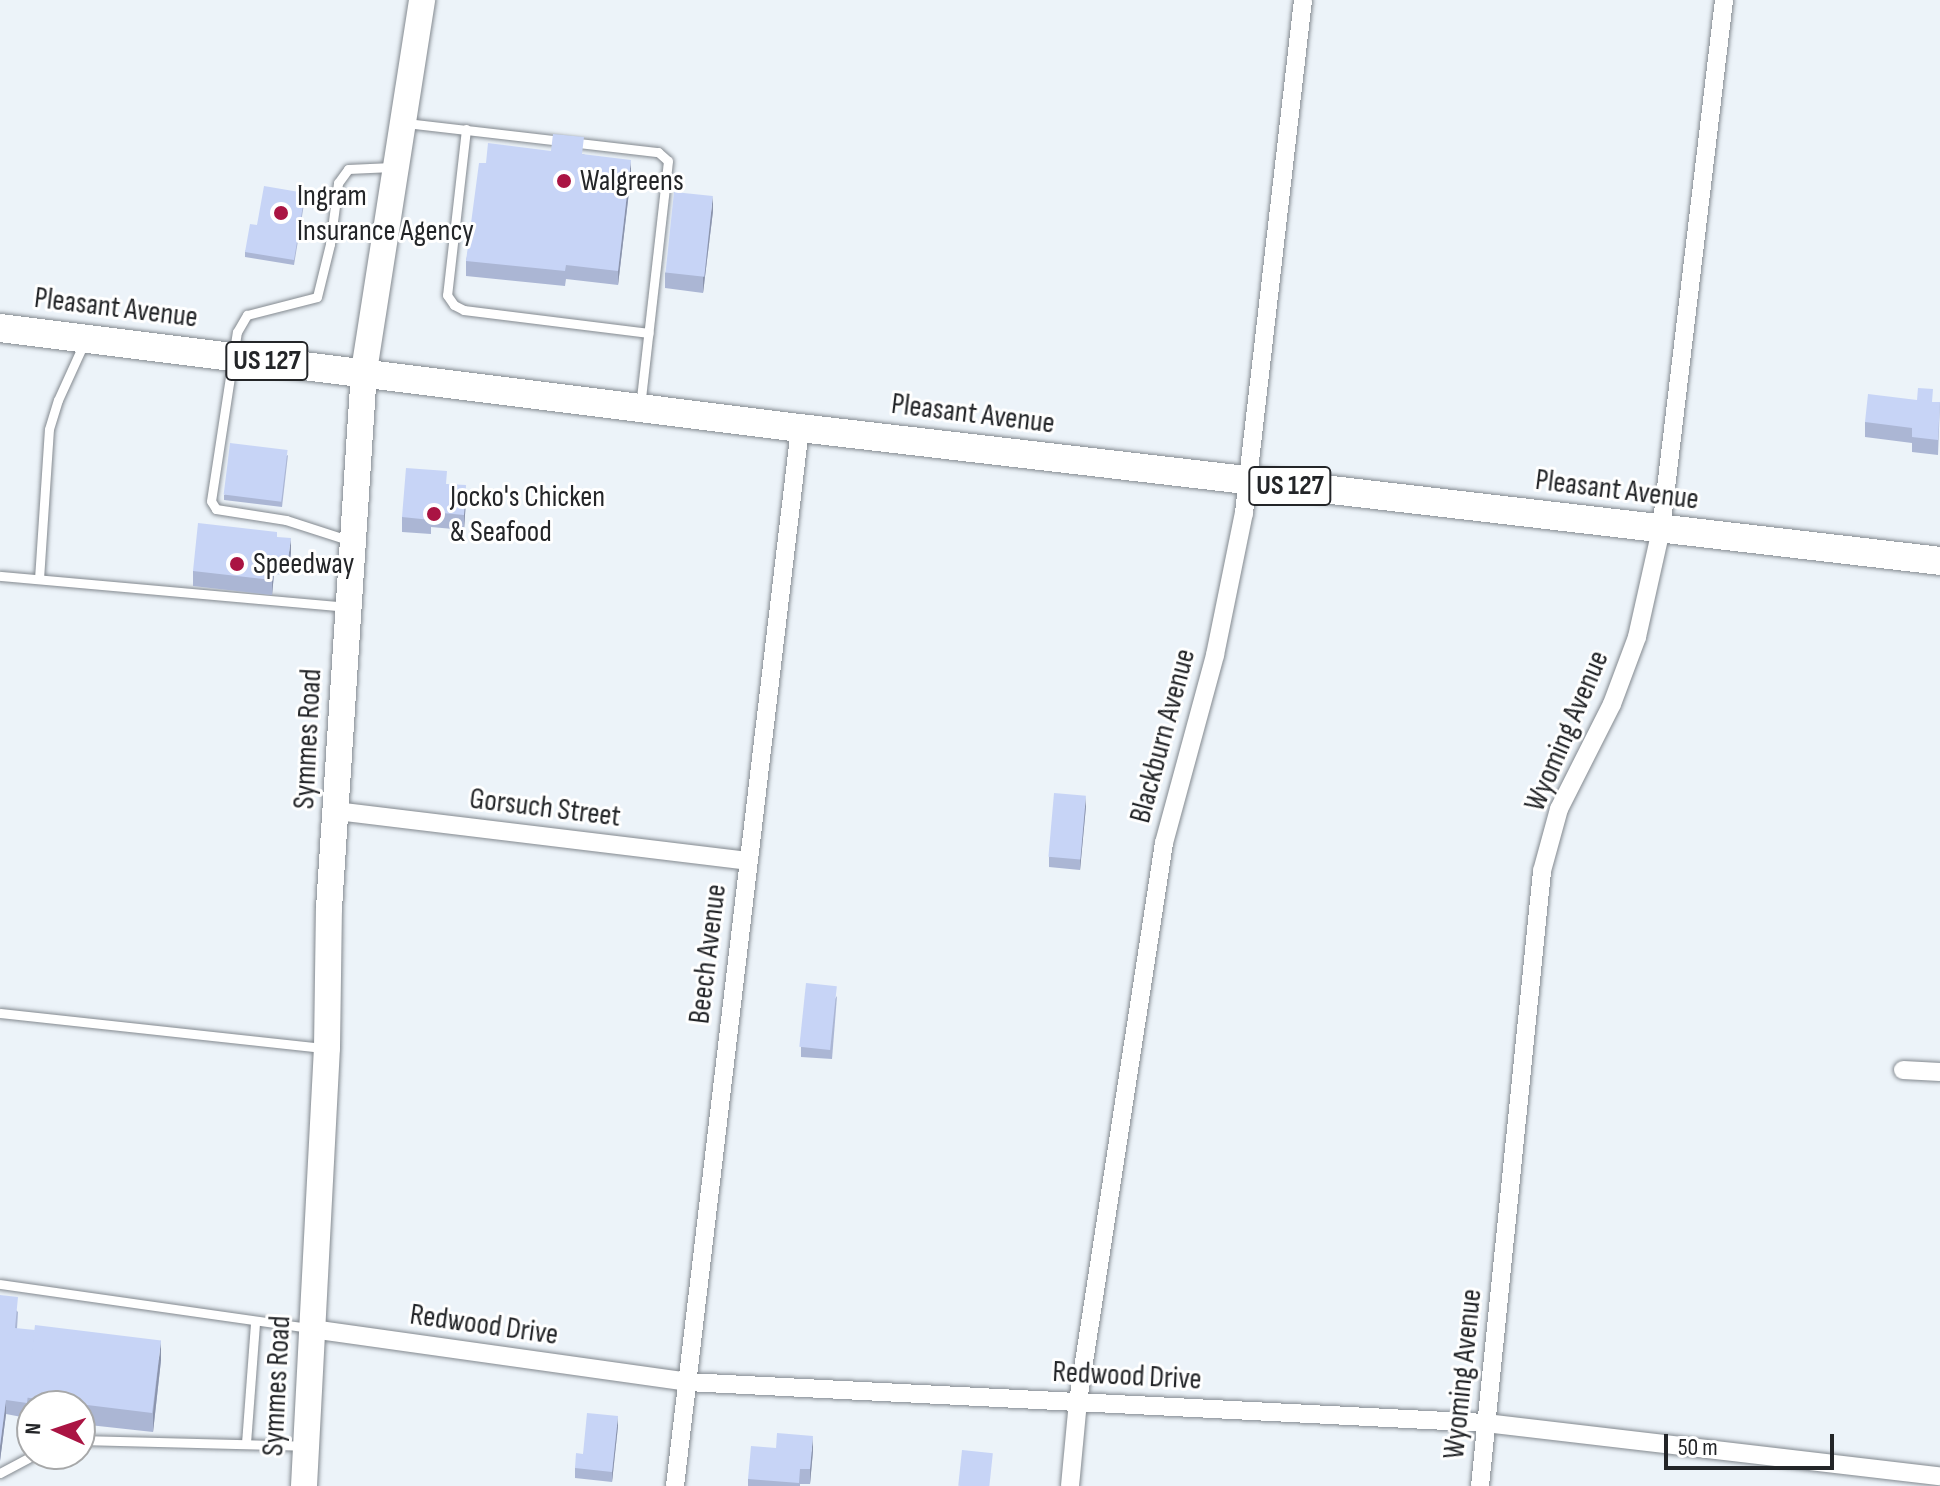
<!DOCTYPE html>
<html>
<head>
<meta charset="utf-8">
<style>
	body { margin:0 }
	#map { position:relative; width:1940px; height:1486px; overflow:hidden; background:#ecf3f9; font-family:"Sofia Sans Condensed",sans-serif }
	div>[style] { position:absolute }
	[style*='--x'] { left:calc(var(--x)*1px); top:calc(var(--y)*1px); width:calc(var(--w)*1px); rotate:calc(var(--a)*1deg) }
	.roads { filter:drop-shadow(0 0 2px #83898f) drop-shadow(0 0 2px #83898f) }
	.lane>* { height:9px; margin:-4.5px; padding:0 4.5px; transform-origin:4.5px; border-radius:4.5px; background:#fff }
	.street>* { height:18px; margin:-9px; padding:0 9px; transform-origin:9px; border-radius:9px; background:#fff }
	.secondary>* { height:26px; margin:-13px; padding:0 13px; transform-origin:13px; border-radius:13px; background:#fff }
	.primary>* { height:28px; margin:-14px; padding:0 14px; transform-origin:14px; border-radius:14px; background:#fff }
	.wall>* { inset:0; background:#abb6d4 }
	.shaded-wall>* { inset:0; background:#8b94ac }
	.building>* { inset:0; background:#c7d4f6; transform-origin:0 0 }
	.dots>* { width:22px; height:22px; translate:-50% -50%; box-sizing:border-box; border:4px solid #fff; border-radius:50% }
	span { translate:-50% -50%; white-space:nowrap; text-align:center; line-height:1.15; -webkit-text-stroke:6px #fff; paint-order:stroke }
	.shield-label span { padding:2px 6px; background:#fff; border:2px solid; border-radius:6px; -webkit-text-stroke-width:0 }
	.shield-label { font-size:28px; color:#232528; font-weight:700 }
	.poi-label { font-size:30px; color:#232528 }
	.left { translate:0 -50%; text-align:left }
	.street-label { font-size:30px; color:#232528 }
	.north { position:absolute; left:16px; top:1390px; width:80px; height:80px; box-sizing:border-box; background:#fff; border:2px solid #a7a8a9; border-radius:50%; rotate:273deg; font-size:22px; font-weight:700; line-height:32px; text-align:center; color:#232528 }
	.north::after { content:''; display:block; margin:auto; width:28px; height:36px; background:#aa1443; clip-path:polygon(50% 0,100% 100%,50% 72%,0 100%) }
	.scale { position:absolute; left:1664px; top:1434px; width:170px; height:36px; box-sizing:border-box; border:4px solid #232528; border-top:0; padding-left:10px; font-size:24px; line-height:28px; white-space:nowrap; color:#232528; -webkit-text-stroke:6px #fff; paint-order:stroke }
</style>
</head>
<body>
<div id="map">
	<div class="roads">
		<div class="lane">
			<div style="--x:406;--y:123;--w:254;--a:6.6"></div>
			<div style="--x:658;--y:152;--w:13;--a:42"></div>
			<div style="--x:668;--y:161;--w:246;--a:96.5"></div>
			<div style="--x:466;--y:129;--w:167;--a:96.5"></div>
			<div style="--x:447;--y:295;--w:12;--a:55"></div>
			<div style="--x:454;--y:305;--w:11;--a:27"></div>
			<div style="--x:464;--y:310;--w:186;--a:7.1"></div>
			<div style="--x:351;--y:541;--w:68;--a:-162.1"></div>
			<div style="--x:286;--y:520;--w:71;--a:-171.1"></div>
			<div style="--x:216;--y:509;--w:9;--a:-122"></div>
			<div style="--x:211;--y:501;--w:171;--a:-81.3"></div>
			<div style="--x:237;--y:332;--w:20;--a:-60"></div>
			<div style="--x:247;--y:315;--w:72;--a:-14.4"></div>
			<div style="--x:317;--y:297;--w:55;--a:-76.2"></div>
			<div style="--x:330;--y:244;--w:62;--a:-82.5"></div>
			<div style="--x:338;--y:183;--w:17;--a:-54"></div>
			<div style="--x:348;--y:169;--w:44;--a:-2.6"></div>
			<div style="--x:0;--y:576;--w:348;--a:5.1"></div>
			<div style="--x:39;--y:579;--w:150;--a:-86.2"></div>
			<div style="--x:49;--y:429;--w:30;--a:-73"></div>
			<div style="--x:58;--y:400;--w:63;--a:-65.5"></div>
			<div style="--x:0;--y:1013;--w:325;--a:6.2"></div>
			<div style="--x:0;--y:1284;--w:312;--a:8.1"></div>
			<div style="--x:80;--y:1440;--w:224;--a:1.5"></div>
			<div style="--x:246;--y:1443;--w:121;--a:-85.7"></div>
			<div style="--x:0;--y:1473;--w:40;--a:-28"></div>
		</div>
		<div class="street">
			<div style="--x:336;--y:811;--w:414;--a:6.9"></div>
			<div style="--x:1903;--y:1070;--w:37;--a:3"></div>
			<div style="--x:312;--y:1329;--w:379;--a:8"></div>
			<div style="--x:687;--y:1382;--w:800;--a:2.94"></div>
			<div style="--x:1486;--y:1423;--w:457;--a:6.7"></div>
			<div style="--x:675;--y:1486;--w:1065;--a:-83.26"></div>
			<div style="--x:1070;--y:1486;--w:85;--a:-84.6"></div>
			<div style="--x:1078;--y:1401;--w:565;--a:-81.24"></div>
			<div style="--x:1164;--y:843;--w:195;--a:-74.8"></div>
			<div style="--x:1215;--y:655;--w:145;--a:-78.5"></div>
			<div style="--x:1244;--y:513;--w:516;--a:-83.44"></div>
			<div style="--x:1480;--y:1486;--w:618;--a:-84.24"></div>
			<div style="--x:1542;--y:871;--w:64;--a:-74.7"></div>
			<div style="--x:1559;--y:809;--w:118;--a:-63.2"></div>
			<div style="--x:1612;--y:704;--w:72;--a:-69.5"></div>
			<div style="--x:1637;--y:637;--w:110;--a:-77.4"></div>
			<div style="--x:1661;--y:530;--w:534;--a:-83.22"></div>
		</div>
		<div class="secondary">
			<div style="--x:304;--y:1486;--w:439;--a:-87"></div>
			<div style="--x:327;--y:1048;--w:140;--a:-89.2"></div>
			<div style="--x:329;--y:908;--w:538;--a:-86.27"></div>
			<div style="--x:364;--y:371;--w:376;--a:-81.1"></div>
		</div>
		<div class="primary">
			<div style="--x:0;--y:328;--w:806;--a:7.13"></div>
			<div style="--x:800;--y:428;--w:1148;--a:6.65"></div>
		</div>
	</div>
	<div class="wall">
		<div style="clip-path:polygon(583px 154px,631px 175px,618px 285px,566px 279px,565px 286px,466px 276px,466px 261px,486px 163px)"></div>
		<div style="clip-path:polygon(305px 198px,294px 265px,245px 257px,245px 252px,257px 225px)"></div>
		<div style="clip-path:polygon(713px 211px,703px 293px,665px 288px,665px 273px)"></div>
		<div style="clip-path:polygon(1933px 402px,1940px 402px,1938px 455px,1912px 452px,1912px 443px,1865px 437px,1865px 422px)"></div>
		<div style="clip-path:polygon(288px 455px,282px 507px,224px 500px,224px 495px)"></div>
		<div style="clip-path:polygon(447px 484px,466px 500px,464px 530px,431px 527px,431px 534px,402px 532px,402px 517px)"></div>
		<div style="clip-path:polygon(277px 537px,291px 553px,288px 575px,274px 574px,272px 595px,193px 586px,193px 571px)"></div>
		<div style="clip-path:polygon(1086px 806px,1080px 870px,1049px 867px,1049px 857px)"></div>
		<div style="clip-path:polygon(837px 996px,832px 1059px,801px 1057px,801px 1047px)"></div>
		<div style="clip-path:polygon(0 1295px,18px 1312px,17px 1329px,161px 1360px,153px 1432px,80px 1424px,80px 1406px,32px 1406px,32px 1419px,6px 1414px,0 1461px)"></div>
		<div style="clip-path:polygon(618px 1426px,612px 1482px,575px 1478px,575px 1468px,583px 1454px)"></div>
		<div style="clip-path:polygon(813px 1451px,810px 1484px,800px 1484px,800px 1486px,748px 1486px,748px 1479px)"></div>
	</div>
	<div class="shaded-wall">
		<div style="clip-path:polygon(631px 160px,631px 175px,618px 285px,618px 271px)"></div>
		<div style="clip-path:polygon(713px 196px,713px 211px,703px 293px,703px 278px)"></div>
		<div style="clip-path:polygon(466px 485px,466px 500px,464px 530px,464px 515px)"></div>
		<div style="clip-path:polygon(291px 538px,291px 553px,288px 575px,288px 560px)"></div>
		<div style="clip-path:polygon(274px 559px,274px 574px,272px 595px,272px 580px)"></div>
		<div style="clip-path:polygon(1086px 796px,1086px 806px,1080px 870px,1080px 860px)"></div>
		<div style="clip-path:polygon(161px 1340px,161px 1360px,153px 1432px,153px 1413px)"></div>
		<div style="clip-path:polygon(6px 1400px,6px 1414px,0 1461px,0 1446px)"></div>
		<div style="clip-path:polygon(618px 1416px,618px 1426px,612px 1482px,612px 1472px)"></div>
		<div style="clip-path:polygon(813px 1436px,813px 1451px,810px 1484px,810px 1469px)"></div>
	</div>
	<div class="building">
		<div style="clip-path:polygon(553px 134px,584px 137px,582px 154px,631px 160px,618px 271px,566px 265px,565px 271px,466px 261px,479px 163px,486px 163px,488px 143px,551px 151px)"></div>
		<div style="clip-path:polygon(264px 186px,305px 193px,294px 260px,245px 252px,250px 224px,257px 225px)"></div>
		<div style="left:674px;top:192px;width:39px;height:81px;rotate:6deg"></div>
		<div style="clip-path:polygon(1918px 388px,1933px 389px,1932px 402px,1940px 402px,1938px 440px,1912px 437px,1912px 428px,1865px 422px,1868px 394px,1917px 400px)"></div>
		<div style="left:230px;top:443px;width:58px;height:52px;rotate:7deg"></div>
		<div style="clip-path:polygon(406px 468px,447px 471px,446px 484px,466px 485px,464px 515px,431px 512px,431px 520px,402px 517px)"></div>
		<div style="clip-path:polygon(198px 523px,277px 532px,277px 537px,291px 538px,288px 560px,274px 559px,272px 580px,193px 571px)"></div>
		<div style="left:1054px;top:793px;width:32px;height:64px;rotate:5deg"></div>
		<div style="left:806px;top:983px;width:31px;height:64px;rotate:6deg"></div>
		<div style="clip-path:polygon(0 1295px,18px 1297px,15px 1328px,35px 1330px,27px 1403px,6px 1400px,0 1446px)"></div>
		<div style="left:35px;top:1325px;width:127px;height:73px;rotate:7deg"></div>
		<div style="clip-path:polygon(587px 1413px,618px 1416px,612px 1472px,575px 1468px,576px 1453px,583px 1454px)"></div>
		<div style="clip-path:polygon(777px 1433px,813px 1436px,810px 1469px,800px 1469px,799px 1483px,748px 1479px,751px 1446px,776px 1448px)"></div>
		<div style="left:962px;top:1450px;width:31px;height:36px;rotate:6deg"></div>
	</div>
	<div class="dots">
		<div style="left:564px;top:181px;background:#aa1443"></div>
		<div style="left:281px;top:213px;background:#aa1443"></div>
		<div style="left:434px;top:514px;background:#aa1443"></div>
		<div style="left:237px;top:564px;background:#aa1443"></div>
	</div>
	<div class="shield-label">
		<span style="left:267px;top:361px">US 127</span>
		<span style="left:1290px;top:486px">US 127</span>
	</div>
	<div class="poi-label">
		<span class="left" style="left:580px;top:181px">Walgreens</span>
		<span class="left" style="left:297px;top:213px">Ingram<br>Insurance Agency</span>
		<span class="left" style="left:450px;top:514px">Jocko's Chicken<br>&amp; Seafood</span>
		<span class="left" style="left:253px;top:564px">Speedway</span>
	</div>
	<div class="street-label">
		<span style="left:116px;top:308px;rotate:7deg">Pleasant Avenue</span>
		<span style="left:973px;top:414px;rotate:7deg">Pleasant Avenue</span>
		<span style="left:1617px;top:490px;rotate:7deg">Pleasant Avenue</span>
		<span style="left:1567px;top:731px;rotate:-67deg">Wyoming Avenue</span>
		<span style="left:1163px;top:736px;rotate:-75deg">Blackburn Avenue</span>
		<span style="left:308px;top:739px;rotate:-87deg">Symmes Road</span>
		<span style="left:545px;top:808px;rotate:7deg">Gorsuch Street</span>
		<span style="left:708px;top:954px;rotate:-83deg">Beech Avenue</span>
		<span style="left:484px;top:1325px;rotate:8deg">Redwood Drive</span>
		<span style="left:1463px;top:1374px;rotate:-84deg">Wyoming Avenue</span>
		<span style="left:1127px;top:1376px;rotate:3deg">Redwood Drive</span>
		<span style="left:277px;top:1386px;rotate:-87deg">Symmes Road</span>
	</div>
	<div class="north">N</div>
	<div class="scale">50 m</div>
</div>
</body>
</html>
